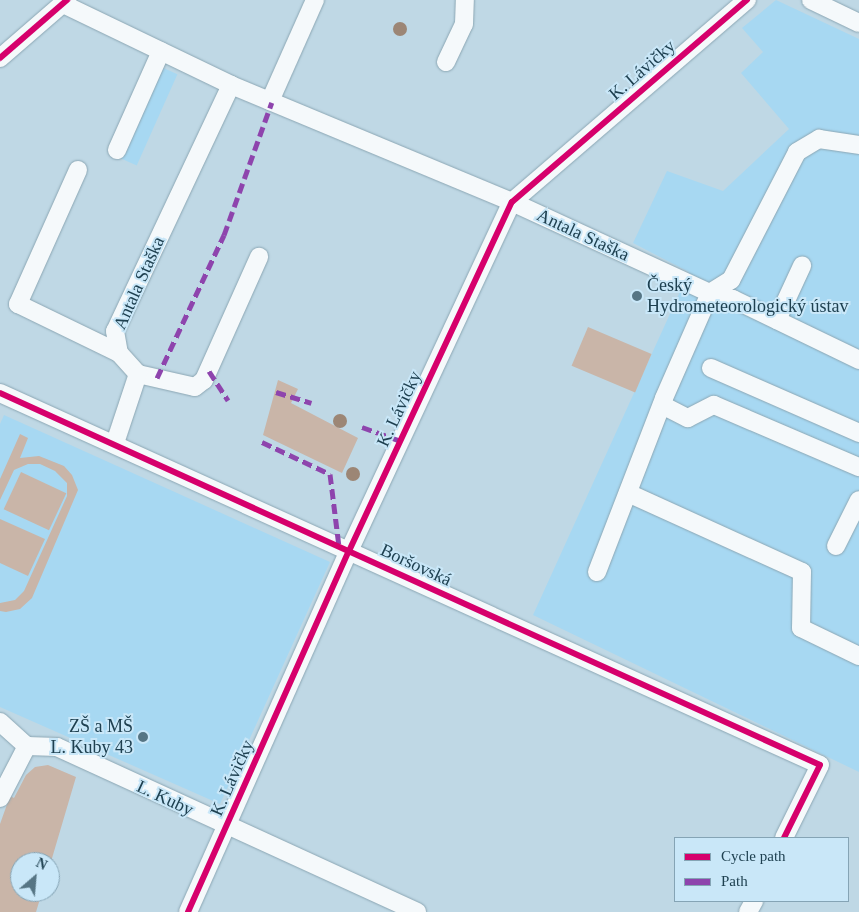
<!DOCTYPE html>
<html>
<head>
<meta charset="utf-8">
<style>
	body { margin:0 }
	#map { position:relative; width:859px; height:912px; overflow:hidden; background:#bfd8e5; font-family:"Times New Roman",serif }
	div>[style] { position:absolute }
	[style*='--x'] { left:calc(var(--x)*1px); top:calc(var(--y)*1px); width:calc(var(--w)*1px); rotate:calc(var(--a)*1deg) }
	.built>* { inset:0; background:#a7d8f2; transform-origin:0 0 }
	.green>* { inset:0; background:#c9b5a8; transform-origin:0 0 }
	.roads { filter:drop-shadow(0 0 1px #8ba6b3) drop-shadow(0 0 1px #8ba6b3) }
	.minor>* { height:18px; margin:-9px; padding:0 9px; transform-origin:9px; border-radius:9px; background:#f5f9fb }
	.quiet>* { height:5px; margin-top:-2.5px; transform-origin:0; background:repeating-linear-gradient(90deg,#8e44ad 0 10px,transparent 0 15px) }
	.cycleway>* { height:6px; margin:-3px; padding:0 3px; transform-origin:3px; border-radius:3px; background:#d6006c }
	.trees>* { width:14px; height:14px; margin:-7px; border-radius:50%; background:#9c8675 }
	.dots>* { width:14px; height:14px; translate:-50% -50%; box-sizing:border-box; border:2px solid #c9e7f8; border-radius:50% }
	span { translate:-50% -50%; white-space:nowrap; text-align:center; line-height:1.15; -webkit-text-stroke:4px #c9e7f8; paint-order:stroke }
	.street-label { font-size:18px; color:#1e4050 }
	.poi-label { font-size:18px; color:#1e4050 }
	.left { translate:0 -50%; text-align:left }
	.right { translate:-100% -50%; text-align:right }
	.legend { position:absolute; left:674px; top:837px; width:175px; height:65px; box-sizing:border-box; background:#c9e7f8; border:1px solid #85a4b5; margin:0; padding:6px 9px; list-style:none; font-size:15px; color:#1e4050 }
	.legend li { display:flex; align-items:center; gap:10px; height:25px }
	.legend b { width:25px; border:1px solid #85a4b5 }
	.north { position:absolute; left:10px; top:852px; width:50px; height:50px; box-sizing:border-box; background:#c9e7f8; border:1px solid #85a4b5; border-radius:50%; rotate:27deg; font-size:14px; font-weight:700; line-height:20px; text-align:center; color:#1e4050 }
	.north::after { content:''; display:block; margin:auto; width:18px; height:22px; background:#567584; clip-path:polygon(50% 0,100% 100%,50% 72%,0 100%) }
</style>
</head>
<body>
<div id="map">
	<div class="built">
		<div style="clip-path:polygon(776px 0,859px 39px,859px 772px,533px 615px,689px 272px,633px 243px,667px 171px,723px 191px,789px 129px,741px 73px,763px 52px,742px 28px)"></div>
		<div style="left:150px;top:62px;width:30px;height:100px;rotate:24deg"></div>
		<div style="clip-path:polygon(4px 415px,330px 562px,220px 804px,0 707px,0 424px)"></div>
	</div>
	<div class="green">
		<div style="left:588px;top:327px;width:69px;height:42px;rotate:23deg"></div>
		<div style="clip-path:polygon(278px 380px,298px 389px,291px 403px,358px 438px,342px 473px,263px 435px)"></div>
		<div style="clip-path:polygon(20px 434px,28px 438px,20px 458px,39px 456px,64px 466px,72px 475px,78px 490px,32px 598px,20px 609px,6px 612px,0 611px,0 603px,15px 600px,24px 591px,67px 496px,67px 483px,55px 471px,40px 464px,28px 464px,14px 470px,0 500px,0 479px)"></div>
		<div style="left:21px;top:472px;width:50px;height:41px;rotate:25deg"></div>
		<div style="clip-path:polygon(0 519px,45px 539px,28px 576px,0 563px)"></div>
		<div style="clip-path:polygon(48px 765px,76px 777px,50px 865px,50px 862px,20px 862px,20px 892px,42px 892px,36px 912px,0 912px,0 824px,10px 796px,14px 798px,26px 775px,35px 767px)"></div>
	</div>
	<div class="roads">
		<div class="minor">
			<div style="--x:811;--y:0;--w:53;--a:25.6"></div>
			<div style="--x:63;--y:4;--w:187;--a:25.7"></div>
			<div style="--x:231;--y:85;--w:304;--a:22.6"></div>
			<div style="--x:512;--y:202;--w:218;--a:24.7"></div>
			<div style="--x:710;--y:293;--w:24;--a:15"></div>
			<div style="--x:733;--y:299;--w:140;--a:25.8"></div>
			<div style="--x:0;--y:58;--w:89;--a:-40.9"></div>
			<div style="--x:446;--y:62;--w:42;--a:-64.7"></div>
			<div style="--x:464;--y:24;--w:24;--a:-88"></div>
			<div style="--x:231;--y:85;--w:272;--a:115.2"></div>
			<div style="--x:115;--y:331;--w:22;--a:80"></div>
			<div style="--x:119;--y:353;--w:28;--a:48"></div>
			<div style="--x:138;--y:374;--w:58;--a:12.8"></div>
			<div style="--x:195;--y:387;--w:11;--a:-38"></div>
			<div style="--x:204;--y:380;--w:135;--a:-65.9"></div>
			<div style="--x:270;--y:101;--w:111;--a:-66"></div>
			<div style="--x:117;--y:150;--w:108;--a:-66"></div>
			<div style="--x:78;--y:170;--w:147;--a:114.1"></div>
			<div style="--x:18;--y:304;--w:112;--a:25.9"></div>
			<div style="--x:777;--y:320;--w:60;--a:-65.2"></div>
			<div style="--x:711;--y:368;--w:162;--a:23.7"></div>
			<div style="--x:0;--y:393;--w:900;--a:24.4"></div>
			<div style="--x:820;--y:765;--w:81;--a:116.3"></div>
			<div style="--x:662;--y:405;--w:29;--a:27"></div>
			<div style="--x:688;--y:418;--w:29;--a:-27"></div>
			<div style="--x:714;--y:405;--w:158;--a:23.2"></div>
			<div style="--x:115;--y:443;--w:73;--a:-71.6"></div>
			<div style="--x:628;--y:493;--w:191;--a:24.4"></div>
			<div style="--x:802;--y:572;--w:56;--a:91"></div>
			<div style="--x:801;--y:628;--w:64;--a:25.8"></div>
			<div style="--x:836;--y:546;--w:51;--a:-63.4"></div>
			<div style="--x:597;--y:572;--w:186;--a:-68.9"></div>
			<div style="--x:664;--y:398;--w:115;--a:-66.3"></div>
			<div style="--x:710;--y:293;--w:25;--a:-32"></div>
			<div style="--x:731;--y:280;--w:144;--a:-62.7"></div>
			<div style="--x:797;--y:152;--w:26;--a:-31"></div>
			<div style="--x:819;--y:139;--w:40;--a:8.5"></div>
			<div style="--x:0;--y:722;--w:36;--a:42"></div>
			<div style="--x:27;--y:746;--w:30;--a:2"></div>
			<div style="--x:57;--y:747;--w:396;--a:24.6"></div>
			<div style="--x:0;--y:798;--w:59;--a:-62.6"></div>
			<div style="--x:188;--y:912;--w:395;--a:-66"></div>
			<div style="--x:349;--y:551;--w:385;--a:-65"></div>
			<div style="--x:512;--y:202;--w:310;--a:-40.7"></div>
			<div style="--x:748;--y:912;--w:13;--a:-61"></div>
		</div>
	</div>
	<div class="quiet">
		<div style="--x:209;--y:371;--w:35;--a:57"></div>
		<div style="--x:157;--y:378;--w:158;--a:-64.9"></div>
		<div style="--x:224;--y:235;--w:141;--a:-70.2"></div>
		<div style="--x:276;--y:392;--w:37;--a:17"></div>
		<div style="--x:362;--y:427;--w:41;--a:19.7"></div>
		<div style="--x:262;--y:442;--w:75;--a:25.2"></div>
		<div style="--x:330;--y:474;--w:73;--a:82.9"></div>
	</div>
	<div class="cycleway">
		<div style="--x:0;--y:58;--w:89;--a:-40.9"></div>
		<div style="--x:0;--y:393;--w:900;--a:24.4"></div>
		<div style="--x:820;--y:765;--w:81;--a:116.3"></div>
		<div style="--x:188;--y:912;--w:395;--a:-66"></div>
		<div style="--x:349;--y:551;--w:385;--a:-65"></div>
		<div style="--x:512;--y:202;--w:310;--a:-40.7"></div>
	</div>
	<div class="trees">
		<div style="left:400px;top:29px"></div>
		<div style="left:340px;top:421px"></div>
		<div style="left:353px;top:474px"></div>
	</div>
	<div class="dots">
		<div style="left:637px;top:296px;background:#567584"></div>
		<div style="left:143px;top:737px;background:#567584"></div>
	</div>
	<div class="street-label">
		<span style="left:642px;top:70px;rotate:-41deg">K. Lávičky</span>
		<span style="left:583px;top:235px;rotate:25deg">Antala Staška</span>
		<span style="left:139px;top:283px;rotate:-66deg">Antala Staška</span>
		<span style="left:399px;top:409px;rotate:-65deg">K. Lávičky</span>
		<span style="left:416px;top:565px;rotate:25deg">Boršovská</span>
		<span style="left:232px;top:778px;rotate:-66deg">K. Lávičky</span>
		<span style="left:165px;top:798px;rotate:25deg">L. Kuby</span>
	</div>
	<div class="poi-label">
		<span class="left" style="left:647px;top:296px">Český<br>Hydrometeorologický ústav</span>
		<span class="right" style="left:133px;top:737px">ZŠ a MŠ<br>L. Kuby 43</span>
	</div>
	<ul class="legend">
	<li><b style="height:6px;background:#d6006c"></b>Cycle path</li>
	<li><b style="height:6px;background:#8e44ad"></b>Path</li>
	</ul>
	<div class="north">N</div>
</div>
</body>
</html>
